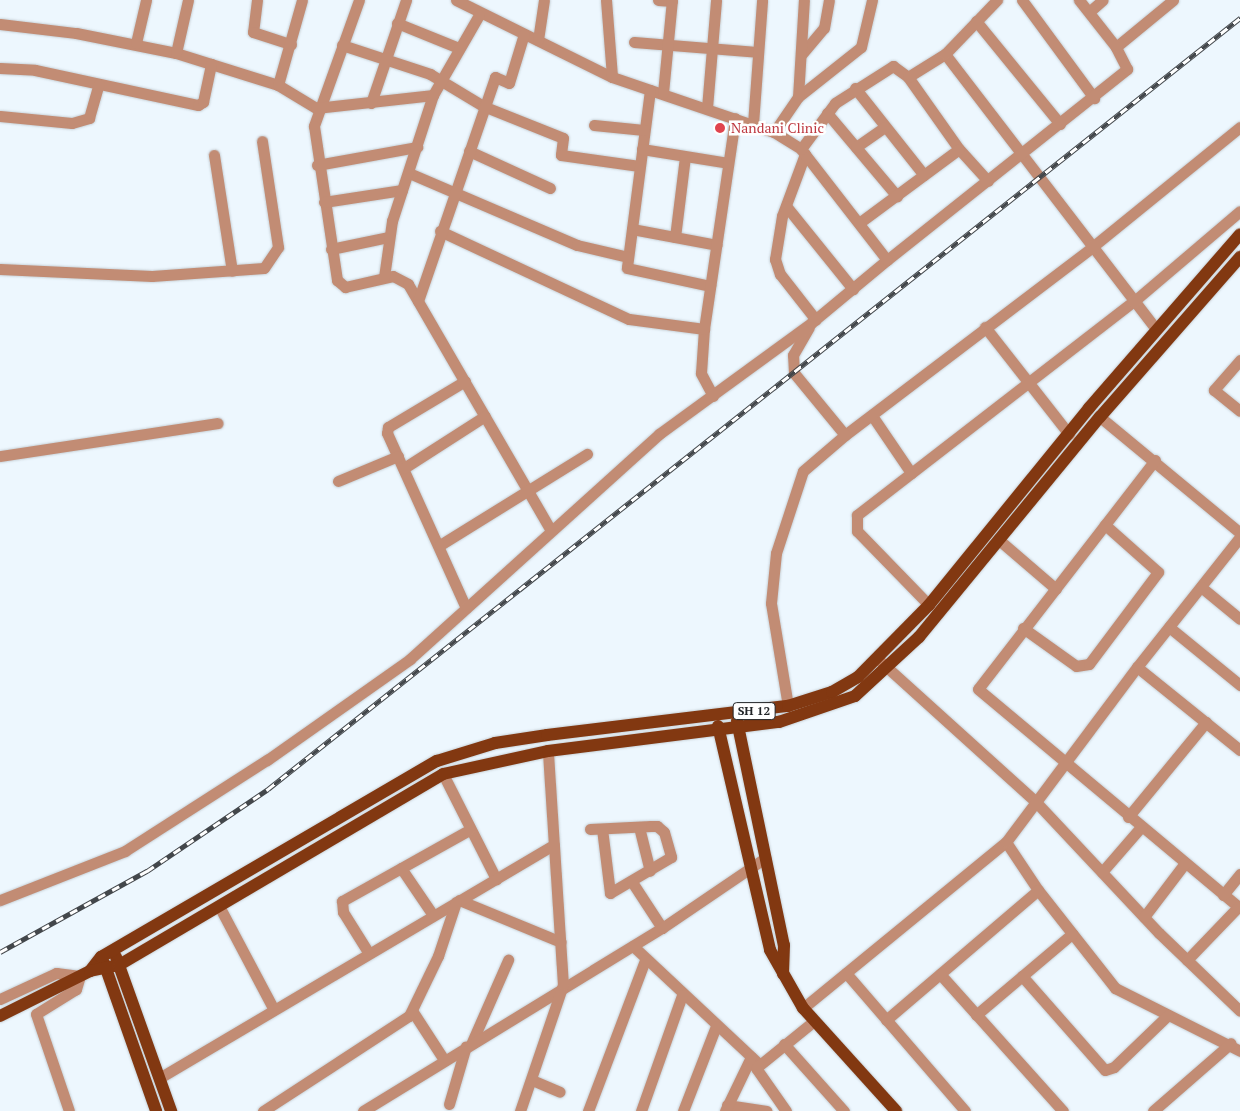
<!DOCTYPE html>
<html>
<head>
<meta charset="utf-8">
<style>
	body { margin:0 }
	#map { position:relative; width:1240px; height:1111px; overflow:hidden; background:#edf7fe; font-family:"PT Serif",serif }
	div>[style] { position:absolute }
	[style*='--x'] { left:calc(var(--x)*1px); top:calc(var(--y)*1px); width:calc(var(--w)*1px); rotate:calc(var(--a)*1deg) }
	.roads { filter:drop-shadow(0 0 1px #c8d1d7) drop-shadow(0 0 1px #c8d1d7) }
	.minor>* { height:11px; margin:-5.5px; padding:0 5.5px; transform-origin:5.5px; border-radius:5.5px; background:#c28c74 }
	.major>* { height:12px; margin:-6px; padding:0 6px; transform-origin:6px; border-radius:6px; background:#823811 }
	.rail>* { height:4.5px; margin-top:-2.25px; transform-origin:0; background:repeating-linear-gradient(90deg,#fff 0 8px,#43474b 0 16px); box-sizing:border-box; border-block:1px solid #43474b }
	.dots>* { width:14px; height:14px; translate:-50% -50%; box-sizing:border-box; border:2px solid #fff; border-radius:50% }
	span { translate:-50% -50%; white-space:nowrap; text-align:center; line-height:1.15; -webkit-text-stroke:5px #fff; paint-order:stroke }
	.shield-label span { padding:1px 4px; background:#fff; border:1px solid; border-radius:4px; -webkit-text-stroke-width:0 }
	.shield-label { font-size:12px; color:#222528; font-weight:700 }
	.health-label { font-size:14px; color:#be3a42 }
	.left { translate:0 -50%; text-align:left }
</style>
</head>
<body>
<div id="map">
	<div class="roads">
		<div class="minor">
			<div style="--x:257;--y:0;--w:32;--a:97"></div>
			<div style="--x:253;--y:32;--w:40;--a:18"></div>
			<div style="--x:359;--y:0;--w:134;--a:109.7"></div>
			<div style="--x:314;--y:126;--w:156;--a:81.5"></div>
			<div style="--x:337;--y:280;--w:11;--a:41"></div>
			<div style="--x:345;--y:287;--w:49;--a:-12.9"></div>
			<div style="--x:393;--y:276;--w:17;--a:28"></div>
			<div style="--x:408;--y:284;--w:285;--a:59.9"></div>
			<div style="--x:456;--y:0;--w:174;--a:26.3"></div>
			<div style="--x:612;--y:77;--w:171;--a:18.8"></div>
			<div style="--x:774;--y:132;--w:32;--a:32"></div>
			<div style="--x:606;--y:0;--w:77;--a:85.5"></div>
			<div style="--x:658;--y:0;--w:14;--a:4"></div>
			<div style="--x:1022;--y:0;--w:122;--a:53.7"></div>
			<div style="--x:1089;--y:12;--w:18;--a:-41"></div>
			<div style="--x:976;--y:21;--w:133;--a:50.8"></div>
			<div style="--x:397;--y:23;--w:67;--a:22"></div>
			<div style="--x:0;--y:24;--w:77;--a:6.8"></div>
			<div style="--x:76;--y:33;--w:102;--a:11.3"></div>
			<div style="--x:176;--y:53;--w:107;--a:17.4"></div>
			<div style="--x:278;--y:85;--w:44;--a:31.2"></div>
			<div style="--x:316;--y:108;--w:118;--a:-6.3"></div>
			<div style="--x:538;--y:40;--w:40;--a:-81.5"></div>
			<div style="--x:634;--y:42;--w:123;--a:4.6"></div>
			<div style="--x:136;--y:43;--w:44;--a:-76.9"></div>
			<div style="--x:342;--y:45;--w:93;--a:18.2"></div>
			<div style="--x:430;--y:74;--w:62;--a:31.1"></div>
			<div style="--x:483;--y:106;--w:86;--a:21.8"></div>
			<div style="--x:563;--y:138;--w:17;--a:97"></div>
			<div style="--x:561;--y:155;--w:79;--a:8"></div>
			<div style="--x:1116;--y:47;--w:74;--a:-39.5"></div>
			<div style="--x:176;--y:53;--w:54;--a:-77.2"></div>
			<div style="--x:945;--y:54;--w:347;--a:52.5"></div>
			<div style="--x:801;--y:55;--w:35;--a:-50"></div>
			<div style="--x:824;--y:28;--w:28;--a:-80"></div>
			<div style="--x:0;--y:68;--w:35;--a:3"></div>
			<div style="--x:35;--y:70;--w:167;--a:12.1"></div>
			<div style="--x:198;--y:105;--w:6;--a:-31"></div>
			<div style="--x:203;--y:102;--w:39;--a:-78"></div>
			<div style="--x:908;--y:77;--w:88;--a:54.7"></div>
			<div style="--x:959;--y:149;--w:43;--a:47.8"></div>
			<div style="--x:278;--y:85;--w:88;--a:-74.2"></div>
			<div style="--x:855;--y:88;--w:111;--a:51.6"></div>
			<div style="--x:650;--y:90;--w:179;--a:97.4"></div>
			<div style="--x:627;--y:268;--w:85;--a:12.2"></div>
			<div style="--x:663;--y:93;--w:93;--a:-84.5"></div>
			<div style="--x:798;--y:97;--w:80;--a:-38.4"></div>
			<div style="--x:861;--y:47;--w:48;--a:-76.8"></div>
			<div style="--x:371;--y:103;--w:109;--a:-71.2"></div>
			<div style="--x:707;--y:108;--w:108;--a:-85.2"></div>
			<div style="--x:827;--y:113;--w:109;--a:49.9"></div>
			<div style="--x:0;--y:116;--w:72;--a:5.6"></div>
			<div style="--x:72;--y:123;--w:18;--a:-16"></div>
			<div style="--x:89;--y:118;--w:35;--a:-74"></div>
			<div style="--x:753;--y:124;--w:124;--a:-85.8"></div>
			<div style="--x:594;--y:125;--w:50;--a:5.7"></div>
			<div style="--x:774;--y:132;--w:42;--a:-55.6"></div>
			<div style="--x:798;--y:97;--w:97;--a:-86.5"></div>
			<div style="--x:856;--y:147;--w:35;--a:-35"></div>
			<div style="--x:642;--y:149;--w:87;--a:9.2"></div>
			<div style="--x:469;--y:151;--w:89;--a:24.6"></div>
			<div style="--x:805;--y:154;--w:66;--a:110.4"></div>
			<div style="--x:782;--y:216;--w:44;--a:99.2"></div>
			<div style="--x:775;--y:259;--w:16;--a:72"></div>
			<div style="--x:780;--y:274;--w:58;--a:52"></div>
			<div style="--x:214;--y:155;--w:117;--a:81.2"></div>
			<div style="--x:317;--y:165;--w:102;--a:-10.2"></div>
			<div style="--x:409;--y:173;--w:183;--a:23.2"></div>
			<div style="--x:577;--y:245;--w:52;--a:13.2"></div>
			<div style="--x:324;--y:202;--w:79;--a:-8.7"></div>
			<div style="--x:786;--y:206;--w:107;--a:51.1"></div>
			<div style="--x:859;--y:223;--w:124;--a:-36.5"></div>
			<div style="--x:632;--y:229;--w:86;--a:10.7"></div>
			<div style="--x:440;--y:231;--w:208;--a:25"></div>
			<div style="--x:629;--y:319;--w:76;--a:7.6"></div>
			<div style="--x:675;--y:237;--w:81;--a:-82.9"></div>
			<div style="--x:331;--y:249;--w:58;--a:-11.9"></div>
			<div style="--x:887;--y:260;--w:307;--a:-38.5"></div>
			<div style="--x:1127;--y:69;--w:25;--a:-117"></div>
			<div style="--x:1116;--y:47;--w:60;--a:-128.2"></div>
			<div style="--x:0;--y:269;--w:152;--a:2.6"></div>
			<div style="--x:152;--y:276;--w:112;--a:-4.1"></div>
			<div style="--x:264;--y:268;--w:25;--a:-56"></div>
			<div style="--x:278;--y:247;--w:107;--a:-98.6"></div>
			<div style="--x:384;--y:277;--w:57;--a:-81.9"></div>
			<div style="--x:392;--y:221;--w:133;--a:-72"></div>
			<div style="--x:433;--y:95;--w:92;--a:-60.1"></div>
			<div style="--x:418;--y:301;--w:237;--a:-71"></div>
			<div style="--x:495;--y:77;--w:15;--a:23"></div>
			<div style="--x:509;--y:83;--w:51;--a:-73"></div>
			<div style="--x:985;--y:327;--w:136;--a:51.9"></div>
			<div style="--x:1240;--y:360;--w:40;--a:131"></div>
			<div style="--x:1214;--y:390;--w:33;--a:39"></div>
			<div style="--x:465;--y:381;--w:90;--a:149.1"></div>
			<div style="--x:388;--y:427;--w:6;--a:99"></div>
			<div style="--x:387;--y:433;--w:192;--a:65.7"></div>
			<div style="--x:713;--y:396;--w:26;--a:-118"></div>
			<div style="--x:701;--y:373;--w:44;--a:-86.1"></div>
			<div style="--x:704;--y:329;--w:213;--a:-81.6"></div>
			<div style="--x:873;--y:417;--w:68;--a:55.8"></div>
			<div style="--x:1100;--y:417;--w:182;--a:39.6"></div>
			<div style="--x:845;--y:435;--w:309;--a:-37.2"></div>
			<div style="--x:1091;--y:248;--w:192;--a:-39.1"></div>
			<div style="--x:0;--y:456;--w:220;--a:-8.6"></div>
			<div style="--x:1155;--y:460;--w:289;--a:127.7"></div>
			<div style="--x:978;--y:689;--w:341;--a:39.9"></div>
			<div style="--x:404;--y:468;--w:96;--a:-32.7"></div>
			<div style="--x:338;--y:481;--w:65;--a:-22.6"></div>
			<div style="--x:1240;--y:537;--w:166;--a:128.4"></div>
			<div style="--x:1137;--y:667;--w:132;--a:38.9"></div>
			<div style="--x:999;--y:540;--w:75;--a:40.7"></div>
			<div style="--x:440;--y:545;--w:173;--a:-31.8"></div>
			<div style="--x:1201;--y:587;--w:50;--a:39.4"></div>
			<div style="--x:929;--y:605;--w:103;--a:-134.2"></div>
			<div style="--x:857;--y:531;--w:16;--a:-90"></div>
			<div style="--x:857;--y:515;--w:349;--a:-37.7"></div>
			<div style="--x:1133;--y:302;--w:140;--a:-40.4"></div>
			<div style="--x:1169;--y:627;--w:92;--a:39.2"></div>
			<div style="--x:1023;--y:628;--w:65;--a:35.6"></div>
			<div style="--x:1076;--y:666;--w:13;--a:-9"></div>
			<div style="--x:1089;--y:664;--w:115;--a:-53.1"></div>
			<div style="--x:1158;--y:572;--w:71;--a:-138.4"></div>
			<div style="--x:880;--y:661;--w:209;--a:42.1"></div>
			<div style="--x:1035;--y:801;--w:181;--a:46.8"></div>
			<div style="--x:1159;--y:933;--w:112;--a:43.9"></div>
			<div style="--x:788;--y:706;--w:104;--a:-99.4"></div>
			<div style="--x:771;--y:603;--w:50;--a:-84.3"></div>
			<div style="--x:776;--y:553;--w:86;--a:-71.8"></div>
			<div style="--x:803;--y:471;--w:55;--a:-40.6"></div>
			<div style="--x:845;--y:435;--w:80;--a:-129.4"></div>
			<div style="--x:794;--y:373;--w:18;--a:-93"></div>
			<div style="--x:793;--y:355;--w:32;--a:-60"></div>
			<div style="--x:443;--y:774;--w:118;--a:63.2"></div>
			<div style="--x:1128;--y:817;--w:123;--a:-50.6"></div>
			<div style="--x:639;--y:827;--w:45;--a:76"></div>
			<div style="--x:590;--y:829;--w:61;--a:-2.8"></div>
			<div style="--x:651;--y:826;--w:6;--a:0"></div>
			<div style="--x:657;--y:826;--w:9;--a:41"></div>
			<div style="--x:664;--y:832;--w:26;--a:74"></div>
			<div style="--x:671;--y:857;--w:71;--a:149.5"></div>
			<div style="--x:610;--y:893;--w:64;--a:-97.1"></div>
			<div style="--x:1006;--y:842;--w:58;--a:56.3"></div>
			<div style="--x:1038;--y:890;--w:125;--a:51.8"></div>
			<div style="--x:1115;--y:988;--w:140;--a:26.7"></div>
			<div style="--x:401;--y:868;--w:57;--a:55.8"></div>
			<div style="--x:1102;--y:872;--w:60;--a:-49.1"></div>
			<div style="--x:632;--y:882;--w:55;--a:56.9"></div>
			<div style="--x:1223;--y:895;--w:27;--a:-51"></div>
			<div style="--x:0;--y:900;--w:134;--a:-21.4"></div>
			<div style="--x:125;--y:851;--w:169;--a:-32.7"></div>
			<div style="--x:267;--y:760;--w:175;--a:-35.2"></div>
			<div style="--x:410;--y:659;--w:336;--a:-42.1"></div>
			<div style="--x:659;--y:434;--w:188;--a:-36.1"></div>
			<div style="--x:811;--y:323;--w:99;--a:-39.7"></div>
			<div style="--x:887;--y:260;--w:140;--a:-127.8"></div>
			<div style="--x:801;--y:149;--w:57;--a:-53.5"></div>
			<div style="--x:835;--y:103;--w:69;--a:-32.5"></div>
			<div style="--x:893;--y:66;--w:19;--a:36"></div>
			<div style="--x:908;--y:77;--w:44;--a:-31.9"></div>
			<div style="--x:945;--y:54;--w:75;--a:-46.1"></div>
			<div style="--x:459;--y:900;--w:110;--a:22.4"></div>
			<div style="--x:219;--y:906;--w:115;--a:62.1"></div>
			<div style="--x:1144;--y:917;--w:68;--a:-52.8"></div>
			<div style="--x:633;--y:946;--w:173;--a:43.1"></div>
			<div style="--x:368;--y:952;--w:47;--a:-122"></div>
			<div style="--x:343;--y:912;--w:11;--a:-95"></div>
			<div style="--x:342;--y:901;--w:145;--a:-29.2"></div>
			<div style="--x:1187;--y:960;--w:74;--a:-46.1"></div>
			<div style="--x:846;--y:973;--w:182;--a:49.2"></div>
			<div style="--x:940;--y:974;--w:184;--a:48.1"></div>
			<div style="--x:1022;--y:976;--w:125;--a:48.6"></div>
			<div style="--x:1105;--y:1070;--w:9;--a:-18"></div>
			<div style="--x:1114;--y:1067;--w:75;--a:-43.9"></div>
			<div style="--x:0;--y:999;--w:62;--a:-24.9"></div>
			<div style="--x:56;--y:973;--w:24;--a:7"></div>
			<div style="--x:80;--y:976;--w:14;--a:107"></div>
			<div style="--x:76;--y:989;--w:47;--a:148"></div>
			<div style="--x:36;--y:1014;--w:102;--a:71.2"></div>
			<div style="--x:803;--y:1008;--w:262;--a:-39.3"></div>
			<div style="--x:1006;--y:842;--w:219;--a:-53.2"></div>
			<div style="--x:413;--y:1012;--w:57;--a:57.1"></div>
			<div style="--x:976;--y:1015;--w:126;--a:-40.2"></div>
			<div style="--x:886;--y:1020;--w:200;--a:-40.5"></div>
			<div style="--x:472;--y:1042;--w:90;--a:-66.3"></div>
			<div style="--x:784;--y:1044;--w:90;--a:48.2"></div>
			<div style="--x:161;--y:1077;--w:456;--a:-30.6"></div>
			<div style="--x:532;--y:1080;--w:30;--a:23"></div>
			<div style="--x:449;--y:1104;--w:60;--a:-73.7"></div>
			<div style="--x:727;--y:1105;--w:40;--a:8.5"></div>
			<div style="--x:263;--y:1111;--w:174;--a:-33.1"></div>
			<div style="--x:409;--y:1016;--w:67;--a:-64.2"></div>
			<div style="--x:438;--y:956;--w:57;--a:-71.6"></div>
			<div style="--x:363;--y:1111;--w:351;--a:-31.5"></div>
			<div style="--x:662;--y:928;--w:125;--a:-34.2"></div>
			<div style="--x:520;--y:1111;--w:133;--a:-71.2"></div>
			<div style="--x:563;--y:985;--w:234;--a:-93.7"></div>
			<div style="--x:588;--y:1111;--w:161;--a:-69.3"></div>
			<div style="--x:641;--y:1111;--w:123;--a:-70.5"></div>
			<div style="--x:683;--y:1111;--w:91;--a:-68.8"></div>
			<div style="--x:725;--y:1111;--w:60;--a:-64.3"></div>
			<div style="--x:786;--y:1111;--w:52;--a:-124.9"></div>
			<div style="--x:756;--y:1068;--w:75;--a:-39"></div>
			<div style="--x:1153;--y:1111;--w:103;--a:-41.1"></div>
		</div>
		<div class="major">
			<div style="--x:737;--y:721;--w:229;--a:78.2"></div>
			<div style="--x:784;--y:945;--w:29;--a:92"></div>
			<div style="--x:718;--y:726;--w:230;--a:76.9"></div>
			<div style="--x:770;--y:950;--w:67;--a:60.4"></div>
			<div style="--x:803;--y:1008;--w:139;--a:47.9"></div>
			<div style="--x:116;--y:957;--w:164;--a:70.3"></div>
			<div style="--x:104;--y:963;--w:157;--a:70.6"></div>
			<div style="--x:90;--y:971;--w:18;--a:-52"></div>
			<div style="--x:101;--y:957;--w:389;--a:-30.3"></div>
			<div style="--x:437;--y:761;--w:61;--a:-17.2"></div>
			<div style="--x:495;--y:743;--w:53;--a:-8.7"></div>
			<div style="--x:547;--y:735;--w:243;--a:-6.9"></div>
			<div style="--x:788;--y:706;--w:46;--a:-17.7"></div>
			<div style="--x:832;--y:692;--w:30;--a:-30"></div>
			<div style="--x:858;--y:677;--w:101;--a:-45.4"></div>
			<div style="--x:929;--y:605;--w:254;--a:-50.9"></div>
			<div style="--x:1089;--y:408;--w:230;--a:-49"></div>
			<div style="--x:0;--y:1016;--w:101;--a:-26.6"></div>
			<div style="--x:90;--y:971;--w:30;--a:-12"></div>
			<div style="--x:119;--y:965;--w:376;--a:-30.5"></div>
			<div style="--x:443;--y:774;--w:107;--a:-12.4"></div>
			<div style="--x:548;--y:751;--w:233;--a:-7.2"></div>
			<div style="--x:779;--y:722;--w:80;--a:-18.9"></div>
			<div style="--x:855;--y:696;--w:87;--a:-42.7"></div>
			<div style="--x:919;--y:637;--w:285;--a:-50.6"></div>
			<div style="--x:1100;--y:417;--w:213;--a:-48.8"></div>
		</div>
	</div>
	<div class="rail">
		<div style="--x:0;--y:952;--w:168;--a:-28.9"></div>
		<div style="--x:147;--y:871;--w:146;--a:-34.1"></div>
		<div style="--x:268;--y:789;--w:1241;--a:-38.42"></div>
	</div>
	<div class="dots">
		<div style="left:720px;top:128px;background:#e0444e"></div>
	</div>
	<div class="shield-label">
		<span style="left:754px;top:711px">SH 12</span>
	</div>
	<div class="health-label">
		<span class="left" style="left:731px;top:128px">Nandani Clinic</span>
	</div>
</div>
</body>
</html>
